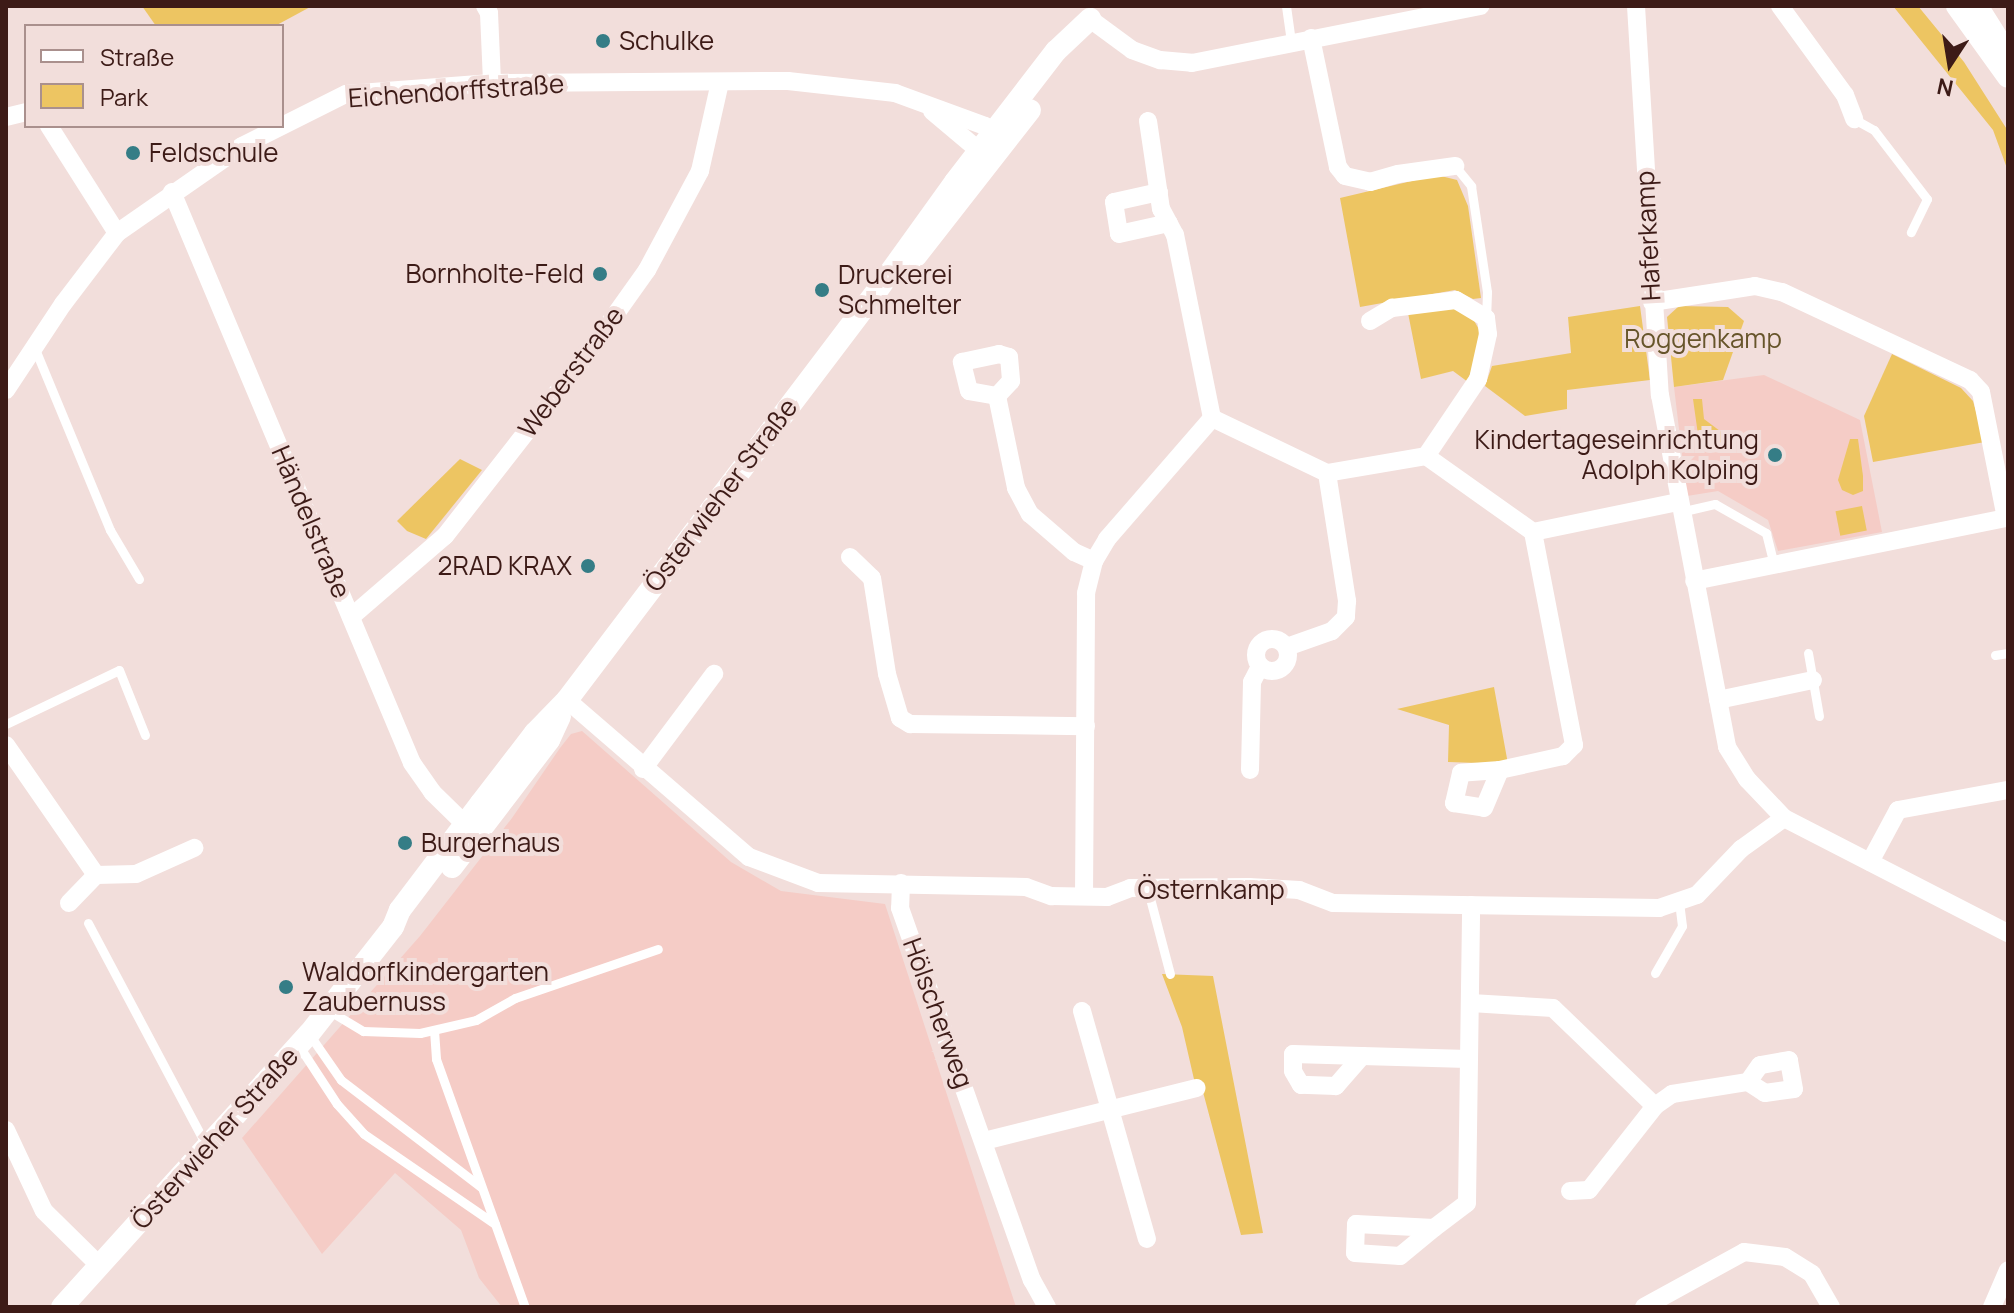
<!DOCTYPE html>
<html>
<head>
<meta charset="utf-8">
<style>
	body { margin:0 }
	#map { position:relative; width:2014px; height:1313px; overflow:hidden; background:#f2dedb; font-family:Manrope,sans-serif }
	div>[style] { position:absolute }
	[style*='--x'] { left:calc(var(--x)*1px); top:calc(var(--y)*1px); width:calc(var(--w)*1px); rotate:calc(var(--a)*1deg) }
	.built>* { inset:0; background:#f5ccc6 }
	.green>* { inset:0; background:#edc562; transform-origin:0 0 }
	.service>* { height:9px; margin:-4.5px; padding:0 4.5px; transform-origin:4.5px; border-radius:4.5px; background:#fff }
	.minor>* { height:18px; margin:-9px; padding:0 9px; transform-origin:9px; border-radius:9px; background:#fff }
	.minor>.ring { margin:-9px; padding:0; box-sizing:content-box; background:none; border:18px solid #fff; border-radius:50% }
	.tertiary>* { height:22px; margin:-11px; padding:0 11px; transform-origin:11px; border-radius:11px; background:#fff }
	.dots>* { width:22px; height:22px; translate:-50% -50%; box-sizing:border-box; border:4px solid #f2dedb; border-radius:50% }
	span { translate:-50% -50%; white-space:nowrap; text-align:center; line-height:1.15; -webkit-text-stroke:8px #f2dedb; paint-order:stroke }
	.poi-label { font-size:26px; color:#3d1b17 }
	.left { translate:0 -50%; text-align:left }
	.right { translate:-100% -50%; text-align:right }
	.street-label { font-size:26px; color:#3d1b17 }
	.park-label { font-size:26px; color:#67552b }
	.frame { position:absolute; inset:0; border:8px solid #3d1b17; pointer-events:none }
	.legend { position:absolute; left:24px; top:24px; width:260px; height:104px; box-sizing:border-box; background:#f2dedb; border:2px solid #aa908d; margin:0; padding:10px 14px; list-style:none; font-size:24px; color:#3d1b17 }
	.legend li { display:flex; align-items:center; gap:16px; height:40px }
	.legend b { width:40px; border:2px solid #aa908d }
	.north { position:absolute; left:1910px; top:24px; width:80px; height:80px; -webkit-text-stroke:6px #f2dedb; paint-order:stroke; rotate:192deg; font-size:22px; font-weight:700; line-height:32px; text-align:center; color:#3d1b17 }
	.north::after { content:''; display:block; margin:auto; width:28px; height:36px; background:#3d1b17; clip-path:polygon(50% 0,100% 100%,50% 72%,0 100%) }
</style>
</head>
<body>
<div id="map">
	<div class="built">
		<div style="clip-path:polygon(1764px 375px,1860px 420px,1882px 532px,1778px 551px,1768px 520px,1718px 491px,1687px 496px,1674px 387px)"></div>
		<div style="clip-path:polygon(582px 731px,731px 862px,781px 891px,885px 904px,1016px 1307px,502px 1307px,479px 1278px,461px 1230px,395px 1173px,322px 1254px,242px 1138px,420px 936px,512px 818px,560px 748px,571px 734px)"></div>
	</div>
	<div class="green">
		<div style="clip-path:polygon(142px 6px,312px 6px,275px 26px,156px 26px)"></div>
		<div style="clip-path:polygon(1893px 6px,1918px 6px,1964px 62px,2008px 131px,2008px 171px,1993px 130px)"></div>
		<div style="clip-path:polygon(1437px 175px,1457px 180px,1468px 206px,1481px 298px,1473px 299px,1455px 290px,1360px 307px,1340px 198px)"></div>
		<div style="clip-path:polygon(1453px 306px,1471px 315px,1482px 335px,1468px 382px,1453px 371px,1421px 379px,1408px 313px)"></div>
		<div style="clip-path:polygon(1640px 306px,1650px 380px,1567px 390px,1567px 409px,1525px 416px,1485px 386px,1492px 366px,1571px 353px,1568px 317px)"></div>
		<div style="clip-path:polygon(1679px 306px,1728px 307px,1744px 321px,1723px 380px,1674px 387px,1667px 317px)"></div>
		<div style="clip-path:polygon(1892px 354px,1961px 388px,1973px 401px,1985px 442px,1873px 462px,1864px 416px)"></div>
		<div style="clip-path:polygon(1693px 399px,1702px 399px,1704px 419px,1724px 434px,1726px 443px,1700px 449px)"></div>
		<div style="clip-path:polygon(1850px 439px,1858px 439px,1863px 476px,1863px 491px,1853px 495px,1842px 490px,1838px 480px)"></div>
		<div style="clip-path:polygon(460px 459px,482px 470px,426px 539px,407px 531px,397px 521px)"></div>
		<div style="left:1862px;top:506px;width:25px;height:27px;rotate:79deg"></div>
		<div style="clip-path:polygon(1494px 687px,1508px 764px,1448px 762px,1449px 725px,1397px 709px)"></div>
		<div style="clip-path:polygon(1162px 974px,1213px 976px,1263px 1233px,1241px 1235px,1203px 1092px,1196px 1088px,1182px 1027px)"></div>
	</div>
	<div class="service">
		<div style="--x:1286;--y:6;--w:35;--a:82"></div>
		<div style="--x:1854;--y:119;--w:23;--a:29"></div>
		<div style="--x:1874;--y:130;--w:87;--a:52.5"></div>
		<div style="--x:1927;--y:199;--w:37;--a:116"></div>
		<div style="--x:1455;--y:166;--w:26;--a:51"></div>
		<div style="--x:1471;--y:186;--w:107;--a:81.4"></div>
		<div style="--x:1487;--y:292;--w:26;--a:92"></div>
		<div style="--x:35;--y:349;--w:196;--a:67.5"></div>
		<div style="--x:110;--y:530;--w:57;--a:59.4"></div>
		<div style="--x:1680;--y:512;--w:36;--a:-13"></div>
		<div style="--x:1715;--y:504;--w:59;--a:29.6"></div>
		<div style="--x:1766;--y:533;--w:33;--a:76"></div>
		<div style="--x:1808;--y:653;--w:64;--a:80.1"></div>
		<div style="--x:1995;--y:655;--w:13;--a:-9"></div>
		<div style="--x:6;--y:724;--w:125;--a:-25.5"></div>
		<div style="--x:119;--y:670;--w:70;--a:68.2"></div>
		<div style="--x:1147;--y:887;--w:90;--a:75.2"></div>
		<div style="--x:88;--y:923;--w:254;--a:62"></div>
		<div style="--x:1655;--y:973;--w:54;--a:-60.1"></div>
		<div style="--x:1682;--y:926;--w:24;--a:-97"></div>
		<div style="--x:328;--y:1010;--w:41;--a:31"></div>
		<div style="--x:363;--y:1031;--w:57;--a:2"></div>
		<div style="--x:420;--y:1033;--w:57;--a:-13.1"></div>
		<div style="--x:476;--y:1020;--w:45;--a:-29.4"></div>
		<div style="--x:515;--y:998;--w:151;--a:-18.9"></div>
		<div style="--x:434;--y:1030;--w:29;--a:86"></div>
		<div style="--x:436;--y:1059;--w:263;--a:70.3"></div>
		<div style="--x:309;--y:1034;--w:56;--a:55.2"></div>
		<div style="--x:341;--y:1080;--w:176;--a:37.4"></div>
		<div style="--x:299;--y:1046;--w:69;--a:56.8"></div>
		<div style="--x:337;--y:1104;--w:40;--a:48"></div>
		<div style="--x:364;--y:1134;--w:159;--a:34.5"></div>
	</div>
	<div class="minor">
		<div style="--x:485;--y:6;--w:8;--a:60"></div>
		<div style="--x:489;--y:13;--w:70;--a:87.5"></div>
		<div style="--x:1636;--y:6;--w:390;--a:86.5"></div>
		<div style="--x:1660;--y:395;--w:358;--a:79.2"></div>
		<div style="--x:1727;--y:747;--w:38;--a:58"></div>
		<div style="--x:1747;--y:779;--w:54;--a:46.5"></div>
		<div style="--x:1784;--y:818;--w:252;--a:27.2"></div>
		<div style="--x:1780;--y:6;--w:110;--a:53.9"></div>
		<div style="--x:1845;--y:95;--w:26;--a:69"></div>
		<div style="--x:1090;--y:19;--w:52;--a:36.4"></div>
		<div style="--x:1132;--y:50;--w:30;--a:20"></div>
		<div style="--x:1160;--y:60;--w:32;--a:5"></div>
		<div style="--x:1192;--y:63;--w:294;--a:-11.2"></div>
		<div style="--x:1311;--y:38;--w:132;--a:78.2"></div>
		<div style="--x:1338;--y:167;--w:11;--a:52"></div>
		<div style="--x:1345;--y:176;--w:26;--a:13"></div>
		<div style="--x:1370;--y:182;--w:29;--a:-16"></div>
		<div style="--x:1398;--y:174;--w:58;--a:-8"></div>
		<div style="--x:932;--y:111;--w:75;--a:40.1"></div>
		<div style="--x:6;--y:117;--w:21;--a:-14"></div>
		<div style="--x:49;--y:126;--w:127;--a:57.6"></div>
		<div style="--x:172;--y:192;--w:619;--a:67.2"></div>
		<div style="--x:412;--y:763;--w:35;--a:55"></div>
		<div style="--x:432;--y:792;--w:59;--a:44.3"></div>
		<div style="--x:1159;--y:192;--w:46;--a:167.5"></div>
		<div style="--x:1114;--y:202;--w:32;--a:81"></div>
		<div style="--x:1119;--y:234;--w:51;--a:-12.4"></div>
		<div style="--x:1652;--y:302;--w:104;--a:-8.8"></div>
		<div style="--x:1755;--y:286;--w:28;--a:13"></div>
		<div style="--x:1782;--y:292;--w:208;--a:25.1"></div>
		<div style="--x:1970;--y:380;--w:16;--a:47"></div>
		<div style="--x:1981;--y:392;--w:128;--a:78.8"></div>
		<div style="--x:2006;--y:518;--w:318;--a:168.6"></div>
		<div style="--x:1370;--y:321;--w:26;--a:-31"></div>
		<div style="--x:1392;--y:308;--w:64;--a:-7.1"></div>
		<div style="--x:1456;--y:300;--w:35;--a:31"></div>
		<div style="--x:1486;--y:318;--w:16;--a:83"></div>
		<div style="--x:1488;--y:334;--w:46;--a:102.5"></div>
		<div style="--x:1478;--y:379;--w:93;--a:124"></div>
		<div style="--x:6;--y:390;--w:103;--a:-56.5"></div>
		<div style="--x:63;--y:304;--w:89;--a:-52.7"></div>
		<div style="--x:117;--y:233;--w:152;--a:-34.8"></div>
		<div style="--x:242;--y:146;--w:116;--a:-26.6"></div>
		<div style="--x:346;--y:94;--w:146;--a:-4.3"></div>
		<div style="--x:492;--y:83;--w:296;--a:-0.4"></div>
		<div style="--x:788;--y:81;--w:108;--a:6.4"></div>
		<div style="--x:895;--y:93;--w:96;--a:20.1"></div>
		<div style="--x:985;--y:126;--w:22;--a:36"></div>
		<div style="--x:997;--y:396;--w:28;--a:-170"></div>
		<div style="--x:969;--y:391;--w:30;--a:-104"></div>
		<div style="--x:962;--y:362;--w:38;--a:-12"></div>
		<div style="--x:999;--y:354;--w:10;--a:17"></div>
		<div style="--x:1009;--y:357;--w:24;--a:85"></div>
		<div style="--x:1011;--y:381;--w:21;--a:133"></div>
		<div style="--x:997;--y:396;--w:94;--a:78.3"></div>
		<div style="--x:1016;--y:488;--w:30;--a:62"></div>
		<div style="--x:1030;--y:514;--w:58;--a:40.8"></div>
		<div style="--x:1074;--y:552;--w:22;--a:24"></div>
		<div style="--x:1212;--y:418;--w:127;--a:25.6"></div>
		<div style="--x:1327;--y:473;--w:130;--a:81.1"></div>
		<div style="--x:1347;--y:601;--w:16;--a:94"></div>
		<div style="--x:1346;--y:617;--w:20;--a:135"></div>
		<div style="--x:1332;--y:631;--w:48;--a:160.4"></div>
		<div style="--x:1327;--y:473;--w:100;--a:-9.7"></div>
		<div style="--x:1426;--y:456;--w:131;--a:35.4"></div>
		<div style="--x:1533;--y:532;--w:217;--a:79.1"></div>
		<div style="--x:1574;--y:745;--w:16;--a:135"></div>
		<div style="--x:1563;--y:756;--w:65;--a:167.5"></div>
		<div style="--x:1500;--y:770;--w:39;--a:176"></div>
		<div style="--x:1461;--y:773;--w:31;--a:103"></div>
		<div style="--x:1454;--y:803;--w:30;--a:9"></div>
		<div style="--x:1484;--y:808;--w:41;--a:-67.2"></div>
		<div style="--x:1533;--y:532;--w:148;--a:-11.7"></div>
		<div style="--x:850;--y:557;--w:30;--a:44"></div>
		<div style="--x:872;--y:578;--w:97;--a:81.1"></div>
		<div style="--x:887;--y:674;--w:46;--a:73.5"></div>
		<div style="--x:900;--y:718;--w:12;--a:31"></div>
		<div style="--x:910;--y:724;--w:176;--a:0.7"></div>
		<div style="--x:351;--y:617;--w:124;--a:-40.8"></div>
		<div style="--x:445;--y:536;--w:232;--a:-52"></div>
		<div style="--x:588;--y:353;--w:102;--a:-54.6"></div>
		<div style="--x:647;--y:270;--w:112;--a:-61.8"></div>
		<div style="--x:700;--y:171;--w:91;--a:-77.3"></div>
		<div class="ring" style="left:1256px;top:639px;width:14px;height:14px"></div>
		<div style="--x:567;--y:700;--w:240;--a:40.8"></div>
		<div style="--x:749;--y:857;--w:74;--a:20.6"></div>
		<div style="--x:818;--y:883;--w:208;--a:1.1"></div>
		<div style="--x:1026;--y:887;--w:27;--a:20"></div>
		<div style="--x:1051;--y:896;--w:56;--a:1"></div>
		<div style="--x:1107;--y:897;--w:25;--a:-21"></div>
		<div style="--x:1130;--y:888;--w:119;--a:-0.5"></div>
		<div style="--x:1249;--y:887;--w:50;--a:3.4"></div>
		<div style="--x:1299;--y:890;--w:36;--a:21"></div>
		<div style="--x:1333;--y:903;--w:326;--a:0.9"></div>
		<div style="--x:1659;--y:908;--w:40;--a:-18.9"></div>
		<div style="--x:1697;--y:895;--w:64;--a:-46.3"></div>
		<div style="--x:1741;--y:849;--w:53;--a:-35.8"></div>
		<div style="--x:1718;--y:700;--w:97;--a:-11.9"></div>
		<div style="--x:6;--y:745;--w:158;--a:55.3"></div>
		<div style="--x:643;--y:769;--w:119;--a:-53.2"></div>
		<div style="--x:1250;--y:770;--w:88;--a:-88.7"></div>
		<div style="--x:1252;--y:682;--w:18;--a:-63"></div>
		<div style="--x:1870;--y:862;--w:59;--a:-61.7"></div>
		<div style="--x:1898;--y:810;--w:112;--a:-10.3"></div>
		<div style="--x:901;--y:883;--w:25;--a:92"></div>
		<div style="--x:900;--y:908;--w:395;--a:70.5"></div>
		<div style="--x:1032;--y:1280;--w:31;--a:61"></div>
		<div style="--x:1084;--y:896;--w:303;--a:-89.6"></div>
		<div style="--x:1086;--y:593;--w:33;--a:-76"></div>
		<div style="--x:1094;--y:561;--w:26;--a:-59"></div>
		<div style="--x:1107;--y:539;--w:160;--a:-49"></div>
		<div style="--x:1212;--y:418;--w:187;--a:-101.4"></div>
		<div style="--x:1175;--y:235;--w:30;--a:-118"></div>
		<div style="--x:1161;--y:209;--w:89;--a:-98.4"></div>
		<div style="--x:69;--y:903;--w:39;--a:-46"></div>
		<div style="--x:96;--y:875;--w:40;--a:-1.4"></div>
		<div style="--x:136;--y:874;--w:64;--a:-24.1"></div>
		<div style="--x:1471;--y:1003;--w:82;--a:3.5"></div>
		<div style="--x:1553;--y:1008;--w:141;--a:43.9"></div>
		<div style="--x:1082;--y:1011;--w:237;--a:74.1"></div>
		<div style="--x:1362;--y:1056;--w:40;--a:131"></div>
		<div style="--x:1336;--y:1086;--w:35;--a:-178"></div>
		<div style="--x:1301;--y:1085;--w:16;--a:-120"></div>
		<div style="--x:1293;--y:1071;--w:17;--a:-90"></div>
		<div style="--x:1293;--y:1054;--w:69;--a:1.7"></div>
		<div style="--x:1362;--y:1056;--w:106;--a:1.6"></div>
		<div style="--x:6;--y:1130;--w:89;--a:64.9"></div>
		<div style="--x:44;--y:1211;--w:77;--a:44.5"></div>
		<div style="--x:984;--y:1141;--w:219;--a:-14"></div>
		<div style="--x:1570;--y:1191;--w:19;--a:-3"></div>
		<div style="--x:1589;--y:1190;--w:107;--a:-51.8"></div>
		<div style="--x:1655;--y:1106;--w:21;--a:-35"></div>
		<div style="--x:1672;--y:1094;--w:77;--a:-9"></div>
		<div style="--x:1748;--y:1082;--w:20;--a:33"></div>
		<div style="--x:1765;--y:1093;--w:29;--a:-8"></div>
		<div style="--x:1794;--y:1089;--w:29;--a:-100"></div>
		<div style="--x:1789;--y:1060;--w:29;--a:170"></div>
		<div style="--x:1760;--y:1065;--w:21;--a:125"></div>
		<div style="--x:1434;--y:1228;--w:44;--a:140.5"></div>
		<div style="--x:1400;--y:1256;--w:45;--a:-176.2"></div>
		<div style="--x:1355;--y:1253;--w:29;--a:-88"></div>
		<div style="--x:1356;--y:1224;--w:78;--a:2.9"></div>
		<div style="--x:1434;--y:1228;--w:41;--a:-37.1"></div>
		<div style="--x:1467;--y:1203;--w:298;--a:-89.2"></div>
		<div style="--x:1644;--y:1307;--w:114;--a:-28.8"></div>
		<div style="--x:1744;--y:1252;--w:41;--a:7"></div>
		<div style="--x:1785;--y:1257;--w:32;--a:32"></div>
		<div style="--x:1812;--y:1274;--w:38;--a:60"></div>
		<div style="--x:1992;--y:1307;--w:40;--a:-66.6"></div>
	</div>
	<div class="tertiary">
		<div style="--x:1957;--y:6;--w:87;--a:54.3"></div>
		<div style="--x:1977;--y:6;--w:58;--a:57.7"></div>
		<div style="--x:916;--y:256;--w:185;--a:-52"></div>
		<div style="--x:452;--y:867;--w:160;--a:-52.6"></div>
		<div style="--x:549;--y:740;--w:26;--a:-65"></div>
		<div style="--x:62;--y:1307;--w:368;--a:-47.9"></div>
		<div style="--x:309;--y:1034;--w:136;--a:-51.9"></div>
		<div style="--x:393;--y:927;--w:18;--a:-68"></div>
		<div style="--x:400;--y:910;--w:134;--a:-52.9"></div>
		<div style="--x:481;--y:803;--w:88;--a:-52.4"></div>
		<div style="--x:535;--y:733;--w:46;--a:-45.9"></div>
		<div style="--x:567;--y:700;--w:512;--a:-52.86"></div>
		<div style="--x:876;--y:292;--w:135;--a:-54.3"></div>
		<div style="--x:955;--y:182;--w:165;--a:-52.4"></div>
		<div style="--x:1056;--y:51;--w:47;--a:-43.3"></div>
	</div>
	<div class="dots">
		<div style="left:603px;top:41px;background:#357d86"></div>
		<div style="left:133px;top:153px;background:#357d86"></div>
		<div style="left:600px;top:274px;background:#357d86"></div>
		<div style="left:822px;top:290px;background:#357d86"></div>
		<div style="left:1775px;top:455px;background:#357d86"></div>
		<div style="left:588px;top:566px;background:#357d86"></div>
		<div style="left:405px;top:843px;background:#357d86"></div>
		<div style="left:286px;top:987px;background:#357d86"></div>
	</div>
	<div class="poi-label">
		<span class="left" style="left:619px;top:41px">Schulke</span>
		<span class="left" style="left:149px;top:153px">Feldschule</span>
		<span class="right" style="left:584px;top:274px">Bornholte-Feld</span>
		<span class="left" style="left:838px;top:290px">Druckerei<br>Schmelter</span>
		<span class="right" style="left:1759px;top:455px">Kindertageseinrichtung<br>Adolph Kolping</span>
		<span class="right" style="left:572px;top:566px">2RAD KRAX</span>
		<span class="left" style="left:421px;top:843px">Burgerhaus</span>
		<span class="left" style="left:302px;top:987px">Waldorfkindergarten<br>Zaubernuss</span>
	</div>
	<div class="street-label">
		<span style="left:456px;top:91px;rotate:-4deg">Eichendorffstraße</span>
		<span style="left:1648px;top:236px;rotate:-93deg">Haferkamp</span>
		<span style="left:571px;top:372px;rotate:-53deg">Weberstraße</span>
		<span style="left:721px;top:495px;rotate:-53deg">Österwieher Straße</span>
		<span style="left:311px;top:522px;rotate:67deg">Händelstraße</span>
		<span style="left:1211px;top:890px">Östernkamp</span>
		<span style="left:938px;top:1013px;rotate:70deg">Hölscherweg</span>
		<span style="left:215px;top:1138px;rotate:-48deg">Österwieher Straße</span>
	</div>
	<div class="park-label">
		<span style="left:1703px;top:339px">Roggenkamp</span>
	</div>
	<div class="frame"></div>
	<ul class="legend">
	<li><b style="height:10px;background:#fff"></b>Straße</li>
	<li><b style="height:22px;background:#edc562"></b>Park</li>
	</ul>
	<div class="north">N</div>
</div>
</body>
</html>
